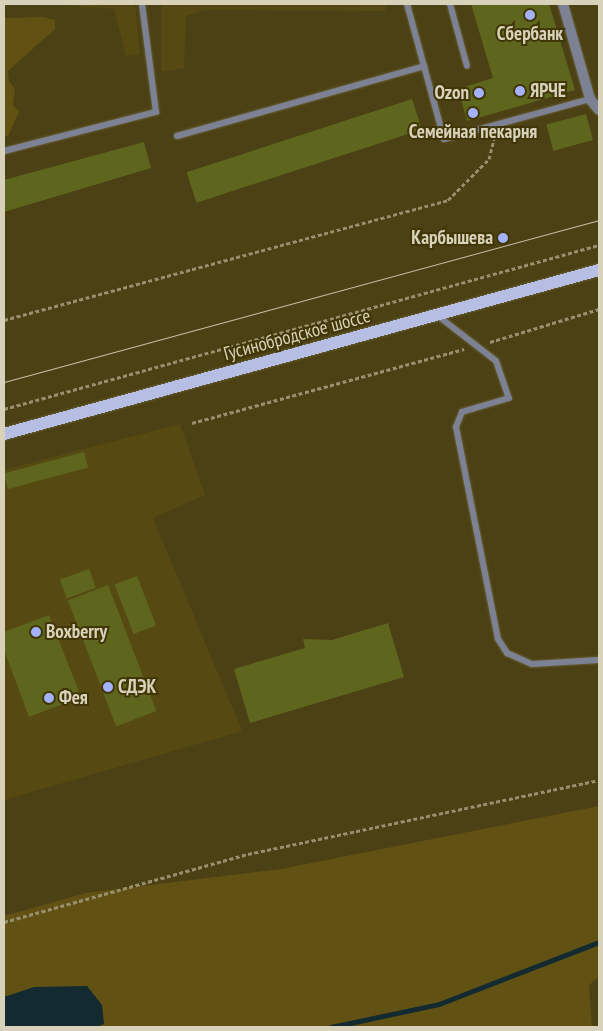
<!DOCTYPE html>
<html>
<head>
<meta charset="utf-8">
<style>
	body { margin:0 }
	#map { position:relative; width:603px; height:1031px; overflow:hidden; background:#4c4114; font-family:"PT Sans Narrow",sans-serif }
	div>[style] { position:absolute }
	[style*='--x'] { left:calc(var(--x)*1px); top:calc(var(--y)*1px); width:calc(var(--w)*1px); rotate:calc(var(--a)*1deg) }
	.built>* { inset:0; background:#564a12 }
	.green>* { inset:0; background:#615214 }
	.water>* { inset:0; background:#122a30 }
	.stream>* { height:5px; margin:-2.5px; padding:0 2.5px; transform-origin:2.5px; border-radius:2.5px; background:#122a30 }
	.building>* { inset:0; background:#5e661d; transform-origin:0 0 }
	.path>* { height:3px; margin-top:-1.5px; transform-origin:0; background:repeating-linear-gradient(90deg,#988f6e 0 4px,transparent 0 6.5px) }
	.roads { filter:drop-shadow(0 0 1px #685e35) drop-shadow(0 0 1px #685e35) }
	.service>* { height:6px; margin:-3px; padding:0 3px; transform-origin:3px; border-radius:3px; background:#7d8194 }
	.minor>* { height:10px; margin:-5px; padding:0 5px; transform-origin:5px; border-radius:5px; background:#7d8194 }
	.primary>* { height:12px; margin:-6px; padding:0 6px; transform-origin:6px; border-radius:6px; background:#b6bee4 }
	.tram>* { height:1px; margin:-0.5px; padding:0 0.5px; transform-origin:0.5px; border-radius:0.5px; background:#c7c0a7 }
	.dots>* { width:14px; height:14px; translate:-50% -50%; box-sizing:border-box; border:2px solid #413606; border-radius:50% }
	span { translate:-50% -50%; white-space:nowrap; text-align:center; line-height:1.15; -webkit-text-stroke:4px #413606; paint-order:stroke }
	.poi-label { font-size:19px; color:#d8d2bb; font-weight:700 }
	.left { translate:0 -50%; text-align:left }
	.right { translate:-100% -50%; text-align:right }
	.street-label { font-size:19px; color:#d8d2bb }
	.frame { position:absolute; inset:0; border:5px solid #d8d2bb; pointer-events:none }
</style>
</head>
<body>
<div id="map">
	<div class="built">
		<div style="clip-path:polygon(52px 4px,135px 4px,140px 54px,126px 56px,114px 9px)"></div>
		<div style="clip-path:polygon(161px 4px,385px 4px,385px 11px,205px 10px,186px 16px,184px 68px,161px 72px)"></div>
		<div style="clip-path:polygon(180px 424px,205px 495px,153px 518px,242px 731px,4px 800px,4px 470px)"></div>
	</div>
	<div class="green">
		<div style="clip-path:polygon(43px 17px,55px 20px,55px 29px,8px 71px,9px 81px,15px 89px,13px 105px,19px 112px,8px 136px,4px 136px,4px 18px)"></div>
		<div style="clip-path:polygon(599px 806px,599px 977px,589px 985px,592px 1027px,72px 1027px,11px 995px,4px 997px,4px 916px,86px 893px,281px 869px)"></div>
	</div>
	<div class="water">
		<div style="clip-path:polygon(87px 986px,102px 1005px,104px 1024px,96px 1027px,4px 1027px,4px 997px,34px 987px)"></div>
	</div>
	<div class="stream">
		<div style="--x:331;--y:1027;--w:110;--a:-12"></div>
		<div style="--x:439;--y:1004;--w:172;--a:-21.2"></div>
	</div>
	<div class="building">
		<div style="clip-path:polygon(471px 4px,549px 4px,575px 90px,467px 121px,458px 89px,493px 78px)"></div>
		<div style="left:412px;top:99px;width:32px;height:237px;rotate:72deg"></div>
		<div style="left:586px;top:114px;width:27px;height:41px;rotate:75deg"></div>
		<div style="clip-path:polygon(144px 142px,151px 168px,4px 212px,4px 180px)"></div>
		<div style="left:84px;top:452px;width:16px;height:83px;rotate:75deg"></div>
		<div style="left:89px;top:569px;width:20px;height:31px;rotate:70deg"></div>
		<div style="left:137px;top:576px;width:53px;height:24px;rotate:69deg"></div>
		<div style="left:108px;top:585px;width:135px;height:43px;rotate:69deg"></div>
		<div style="clip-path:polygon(49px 615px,81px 697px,29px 717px,4px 650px,4px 632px)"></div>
		<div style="clip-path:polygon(388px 623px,404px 677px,250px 723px,234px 669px,305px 648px,303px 639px,332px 640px)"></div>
	</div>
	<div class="path">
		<div style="--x:4;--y:320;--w:460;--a:-15.1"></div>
		<div style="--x:448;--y:200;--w:58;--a:-45"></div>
		<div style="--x:489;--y:159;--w:25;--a:-76"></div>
		<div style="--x:490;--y:342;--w:114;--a:-16.8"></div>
		<div style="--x:4;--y:409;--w:617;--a:-15.41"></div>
		<div style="--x:192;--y:423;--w:282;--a:-15.2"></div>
		<div style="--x:4;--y:922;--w:253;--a:-15.6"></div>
		<div style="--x:248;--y:854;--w:359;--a:-11.9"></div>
	</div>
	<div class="roads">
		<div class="service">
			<div style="--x:407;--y:4;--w:140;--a:74.7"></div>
			<div style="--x:444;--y:139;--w:151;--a:-15.3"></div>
			<div style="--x:450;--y:4;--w:64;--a:74.7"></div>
			<div style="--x:177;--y:136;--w:257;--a:-15.8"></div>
			<div style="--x:4;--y:151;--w:157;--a:-14.4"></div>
			<div style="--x:156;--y:112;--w:109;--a:-97.4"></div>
			<div style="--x:438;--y:316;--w:73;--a:37.8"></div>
			<div style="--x:496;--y:361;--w:39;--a:71"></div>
			<div style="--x:509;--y:398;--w:49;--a:163.4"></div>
			<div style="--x:462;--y:412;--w:16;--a:112"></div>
			<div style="--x:456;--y:427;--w:216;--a:78.8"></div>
			<div style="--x:498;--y:639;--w:17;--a:57"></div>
			<div style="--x:507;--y:653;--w:27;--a:24"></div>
			<div style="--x:532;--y:664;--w:67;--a:-3.4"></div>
		</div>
		<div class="minor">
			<div style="--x:563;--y:4;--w:99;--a:74.1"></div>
			<div style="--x:590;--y:99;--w:14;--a:51"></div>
		</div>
		<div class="primary">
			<div style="--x:4;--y:434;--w:617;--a:-15.41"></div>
		</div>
	</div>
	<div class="tram">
		<div style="--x:4;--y:382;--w:617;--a:-15.23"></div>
	</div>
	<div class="dots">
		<div style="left:530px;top:15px;background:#a4b2fc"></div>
		<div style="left:520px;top:91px;background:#a4b2fc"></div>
		<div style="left:479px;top:93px;background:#a4b2fc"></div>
		<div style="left:473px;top:113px;background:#a4b2fc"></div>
		<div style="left:503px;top:238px;background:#a4b2fc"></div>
		<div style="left:36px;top:632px;background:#a4b2fc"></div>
		<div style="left:108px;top:687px;background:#a4b2fc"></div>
		<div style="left:49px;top:698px;background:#a4b2fc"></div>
	</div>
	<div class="poi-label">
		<span style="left:530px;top:34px">Сбербанк</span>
		<span class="left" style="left:530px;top:91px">ЯРЧЕ</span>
		<span class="right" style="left:469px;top:93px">Ozon</span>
		<span style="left:473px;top:132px">Семейная пекарня</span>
		<span class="right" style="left:493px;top:238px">Карбышева</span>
		<span class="left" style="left:46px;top:632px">Boxberry</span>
		<span class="left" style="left:118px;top:687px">СДЭК</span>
		<span class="left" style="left:59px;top:698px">Фея</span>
	</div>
	<div class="street-label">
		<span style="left:297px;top:335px;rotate:-15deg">Гусинобродское шоссе</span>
	</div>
	<div class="frame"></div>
</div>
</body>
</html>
